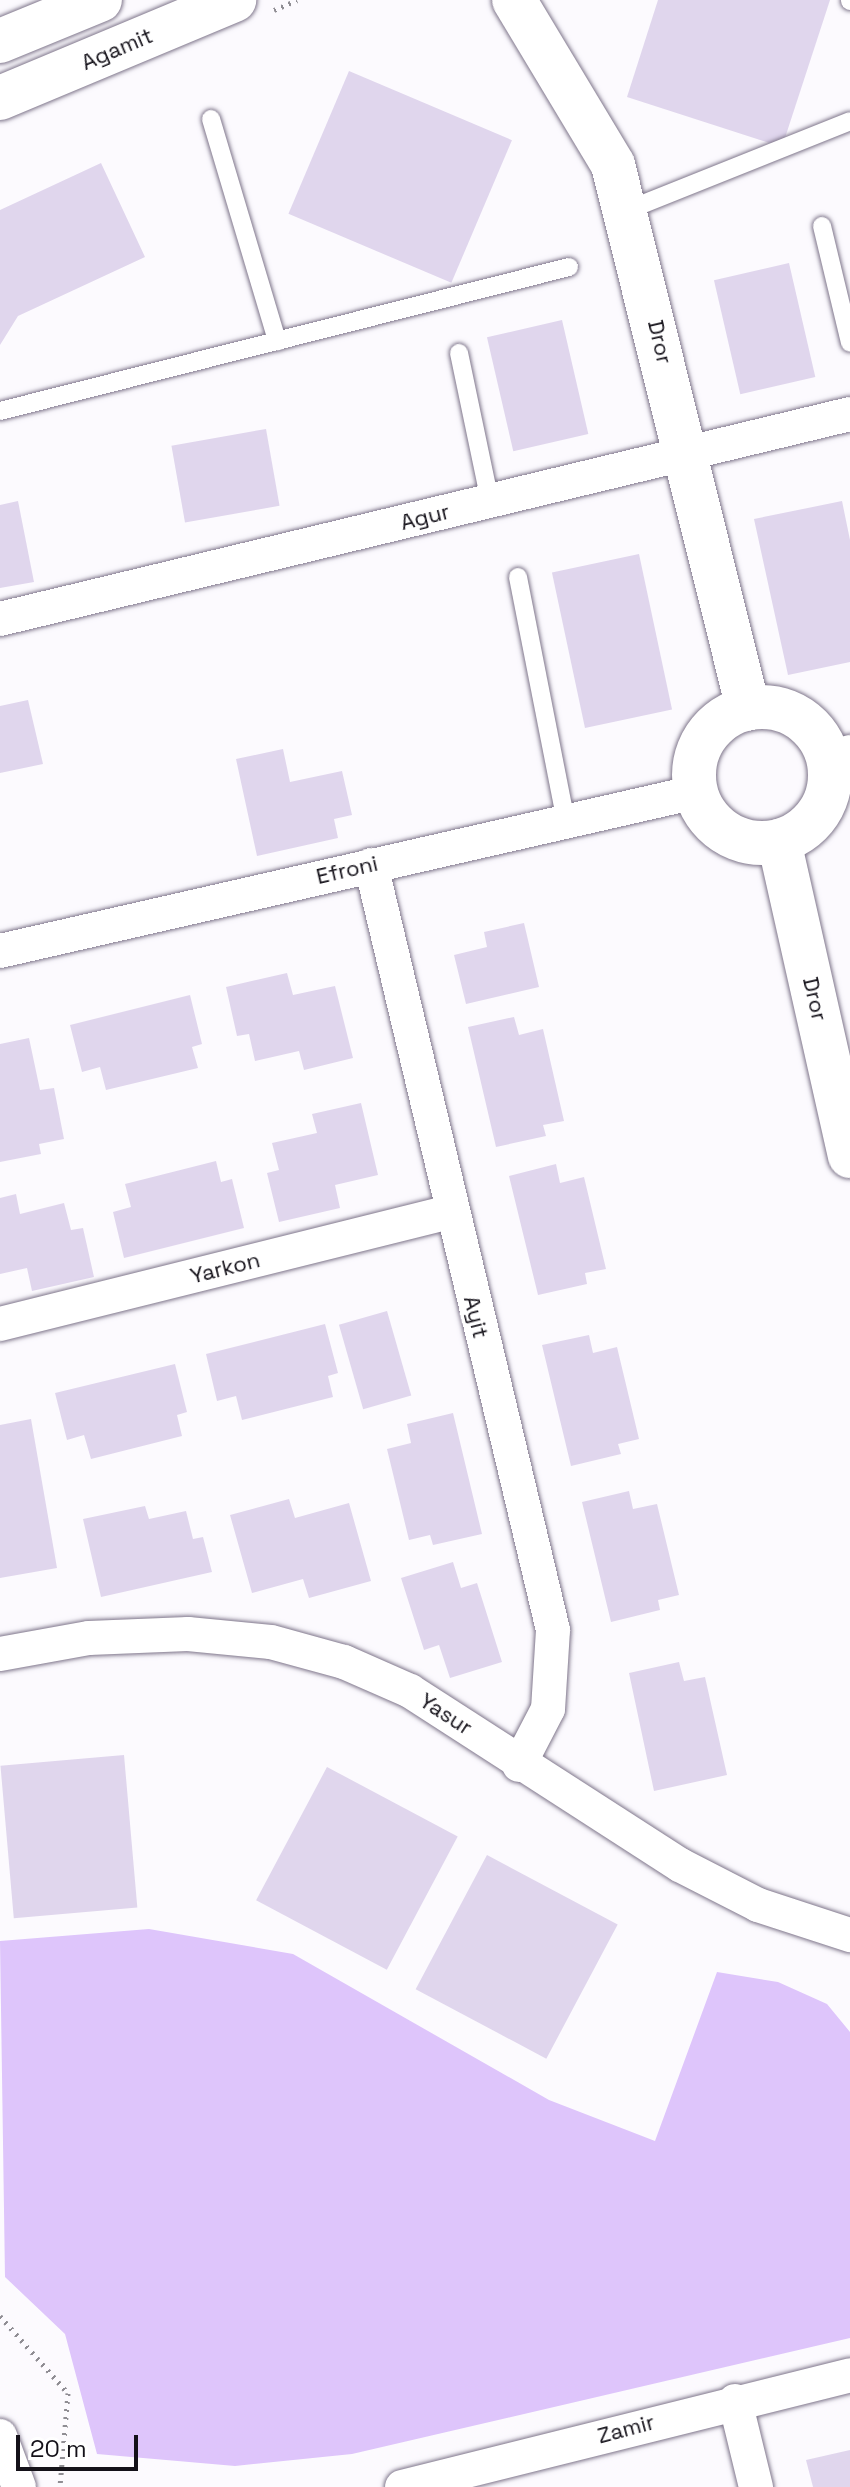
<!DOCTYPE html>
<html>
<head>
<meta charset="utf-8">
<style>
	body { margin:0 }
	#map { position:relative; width:850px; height:2487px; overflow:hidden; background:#fcfafe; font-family:"Space Grotesk",sans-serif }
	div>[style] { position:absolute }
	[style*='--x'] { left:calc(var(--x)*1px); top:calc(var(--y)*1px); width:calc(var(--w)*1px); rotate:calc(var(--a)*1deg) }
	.green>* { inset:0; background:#dec5fb }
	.building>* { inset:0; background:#e0d6ed; transform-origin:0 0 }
	.path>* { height:5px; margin-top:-2.5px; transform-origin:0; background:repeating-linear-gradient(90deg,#8f8d93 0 2px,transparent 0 8px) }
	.roads { filter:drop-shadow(0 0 2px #7f768b) drop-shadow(0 0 2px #7f768b) }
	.lane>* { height:18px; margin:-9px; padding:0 9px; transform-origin:9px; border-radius:9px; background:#fff }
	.street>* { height:34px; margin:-17px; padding:0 17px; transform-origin:17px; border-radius:17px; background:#fff }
	.secondary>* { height:44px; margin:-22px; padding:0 22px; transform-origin:22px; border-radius:22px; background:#fff }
	.secondary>.ring { margin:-22px; padding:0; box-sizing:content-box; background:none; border:44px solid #fff; border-radius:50% }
	span { translate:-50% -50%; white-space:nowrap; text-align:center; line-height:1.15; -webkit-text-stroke:7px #fff; paint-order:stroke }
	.street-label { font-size:22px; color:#141119 }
	.scale { position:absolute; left:16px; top:2435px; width:122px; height:36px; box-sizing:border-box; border:4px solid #141119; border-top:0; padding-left:10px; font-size:24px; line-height:28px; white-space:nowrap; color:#141119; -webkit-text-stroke:6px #fff; paint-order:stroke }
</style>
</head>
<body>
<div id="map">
	<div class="green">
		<div style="clip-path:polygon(149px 1929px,293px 1954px,549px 2100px,655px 2141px,717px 1972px,778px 1982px,827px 2004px,850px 2032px,850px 2338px,352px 2454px,235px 2466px,97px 2454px,65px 2334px,5px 2277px,0 1941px)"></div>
	</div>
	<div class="building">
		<div style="clip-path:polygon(658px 0,830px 0,782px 147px,627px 97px)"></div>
		<div style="left:349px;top:71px;width:177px;height:155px;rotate:23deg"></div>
		<div style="clip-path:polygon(101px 163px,145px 257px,18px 316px,0 345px,0 210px)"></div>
		<div style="left:789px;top:263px;width:117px;height:77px;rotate:77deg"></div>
		<div style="left:562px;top:320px;width:117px;height:77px;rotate:77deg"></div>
		<div style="left:266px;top:429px;width:78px;height:96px;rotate:80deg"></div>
		<div style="clip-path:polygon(18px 501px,34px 582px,0 588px,0 505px)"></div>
		<div style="clip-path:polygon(842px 501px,850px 540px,850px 662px,788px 675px,754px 519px)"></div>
		<div style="left:639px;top:554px;width:159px;height:89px;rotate:78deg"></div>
		<div style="clip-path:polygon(28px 700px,43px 764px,0 773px,0 706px)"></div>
		<div style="clip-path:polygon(283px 749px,290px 782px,342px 771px,352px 815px,334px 819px,338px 838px,257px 856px,236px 759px)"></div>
		<div style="clip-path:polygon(524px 923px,539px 987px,466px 1004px,454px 955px,487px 947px,484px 932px)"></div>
		<div style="clip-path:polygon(287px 973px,293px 995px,335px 986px,353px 1058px,304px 1070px,299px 1051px,255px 1061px,249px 1034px,237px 1036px,226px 987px)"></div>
		<div style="clip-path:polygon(190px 995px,202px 1044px,192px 1047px,198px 1068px,106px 1090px,100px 1067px,82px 1072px,70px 1025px)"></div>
		<div style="clip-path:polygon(514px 1017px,519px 1035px,543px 1029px,564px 1121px,543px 1125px,546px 1136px,496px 1147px,468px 1027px)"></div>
		<div style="clip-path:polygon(29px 1038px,40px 1090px,54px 1088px,64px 1139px,39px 1144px,41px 1154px,0 1162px,0 1044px)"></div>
		<div style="clip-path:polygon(361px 1103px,378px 1175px,335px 1185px,340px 1208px,279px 1222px,267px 1173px,279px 1170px,272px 1143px,317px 1133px,312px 1114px)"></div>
		<div style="clip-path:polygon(216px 1161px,221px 1182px,232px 1179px,244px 1228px,124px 1258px,113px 1212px,131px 1207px,125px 1184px)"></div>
		<div style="clip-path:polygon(556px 1164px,560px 1183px,584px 1177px,606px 1269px,585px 1273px,587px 1284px,538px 1295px,509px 1176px)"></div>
		<div style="clip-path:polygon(16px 1194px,20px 1214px,64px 1203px,71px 1230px,83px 1228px,94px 1277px,32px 1291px,27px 1268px,0 1274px,0 1198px)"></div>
		<div style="left:387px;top:1311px;width:88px;height:50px;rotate:74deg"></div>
		<div style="clip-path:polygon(325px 1324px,338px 1373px,328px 1376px,333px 1397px,242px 1420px,236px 1396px,217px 1401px,206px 1354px)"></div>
		<div style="clip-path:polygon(589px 1335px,593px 1353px,617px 1347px,639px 1439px,618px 1444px,621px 1454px,571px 1466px,542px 1345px)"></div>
		<div style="clip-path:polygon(175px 1364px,187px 1412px,177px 1415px,182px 1436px,91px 1459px,84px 1435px,67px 1440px,55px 1393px)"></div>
		<div style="clip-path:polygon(453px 1413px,482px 1534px,433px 1545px,430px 1535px,409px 1540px,387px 1449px,411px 1443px,407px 1424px)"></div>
		<div style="clip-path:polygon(31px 1419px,57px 1568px,0 1578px,0 1425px)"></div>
		<div style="clip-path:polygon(629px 1491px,633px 1509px,657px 1504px,679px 1595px,658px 1600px,660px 1610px,611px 1622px,582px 1502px)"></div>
		<div style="clip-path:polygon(289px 1499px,295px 1518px,349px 1503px,371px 1581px,309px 1598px,303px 1579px,252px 1593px,230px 1515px)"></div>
		<div style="clip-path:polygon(145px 1506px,149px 1519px,186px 1511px,193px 1539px,203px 1537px,212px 1572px,101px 1597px,83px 1519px)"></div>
		<div style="clip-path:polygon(453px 1562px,461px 1588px,477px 1583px,502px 1662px,450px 1678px,439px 1645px,424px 1650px,401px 1578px)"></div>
		<div style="clip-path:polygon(679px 1662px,684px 1681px,705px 1677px,727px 1775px,654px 1791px,629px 1673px)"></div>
		<div style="left:124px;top:1755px;width:153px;height:124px;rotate:85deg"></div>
		<div style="left:327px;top:1767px;width:148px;height:151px;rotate:28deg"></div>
		<div style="left:487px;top:1855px;width:148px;height:152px;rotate:28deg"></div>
		<div style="clip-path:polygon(850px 2450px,850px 2487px,813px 2487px,806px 2460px)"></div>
	</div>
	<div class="path">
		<div style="--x:274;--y:10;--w:25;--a:-23"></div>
		<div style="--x:0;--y:2316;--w:103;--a:48.6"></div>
		<div style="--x:68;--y:2393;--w:94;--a:94.9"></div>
	</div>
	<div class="roads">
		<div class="lane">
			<div style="--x:850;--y:0;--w:1;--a:90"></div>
			<div style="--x:211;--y:119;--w:232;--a:73.4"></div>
			<div style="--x:628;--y:210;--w:239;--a:-21.8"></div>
			<div style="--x:822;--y:226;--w:120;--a:76.5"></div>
			<div style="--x:459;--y:353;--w:151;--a:78.2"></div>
			<div style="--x:0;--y:411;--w:587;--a:-14.2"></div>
			<div style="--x:518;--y:577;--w:249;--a:78.9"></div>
		</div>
		<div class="street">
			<div style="--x:0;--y:619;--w:874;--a:-13.56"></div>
			<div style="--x:828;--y:758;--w:23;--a:-15"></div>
			<div style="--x:371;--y:865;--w:786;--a:76.62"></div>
			<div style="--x:553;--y:1630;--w:79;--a:93.6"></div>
			<div style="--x:548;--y:1709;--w:63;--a:117.4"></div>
			<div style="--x:0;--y:951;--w:714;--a:-12.87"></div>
			<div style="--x:0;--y:1324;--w:464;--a:-14"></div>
			<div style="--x:0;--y:1654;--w:90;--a:-10.2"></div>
			<div style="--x:89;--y:1638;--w:99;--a:-2.3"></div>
			<div style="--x:188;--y:1634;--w:83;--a:5.5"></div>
			<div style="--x:271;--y:1642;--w:76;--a:15.3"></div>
			<div style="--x:344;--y:1662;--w:72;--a:23.7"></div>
			<div style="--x:410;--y:1691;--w:321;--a:32.8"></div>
			<div style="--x:680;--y:1865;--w:88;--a:27.1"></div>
			<div style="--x:758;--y:1905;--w:97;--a:18.1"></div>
			<div style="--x:735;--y:2401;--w:89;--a:76.3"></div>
			<div style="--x:0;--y:2436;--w:54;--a:69.6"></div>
			<div style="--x:402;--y:2487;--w:462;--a:-14"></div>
		</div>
		<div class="secondary">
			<div style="--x:514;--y:0;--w:192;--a:59"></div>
			<div style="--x:613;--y:165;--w:560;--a:76.04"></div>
			<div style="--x:0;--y:41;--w:108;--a:-22.3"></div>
			<div style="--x:0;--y:98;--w:254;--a:-22.7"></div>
			<div class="ring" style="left:694px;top:707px;width:92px;height:92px"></div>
			<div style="--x:779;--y:841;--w:323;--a:77.3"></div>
		</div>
	</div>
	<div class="street-label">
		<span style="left:117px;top:49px;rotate:-23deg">Agamit</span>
		<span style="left:660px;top:342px;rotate:77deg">Dror</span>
		<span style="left:425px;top:517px;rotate:-14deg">Agur</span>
		<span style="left:347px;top:870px;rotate:-13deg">Efroni</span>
		<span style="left:815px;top:999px;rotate:77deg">Dror</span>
		<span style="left:225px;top:1268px;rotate:-14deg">Yarkon</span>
		<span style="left:476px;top:1317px;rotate:76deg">Ayit</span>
		<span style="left:446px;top:1714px;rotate:33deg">Yasur</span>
		<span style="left:626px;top:2429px;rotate:-15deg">Zamir</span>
	</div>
	<div class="scale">20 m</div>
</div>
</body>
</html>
